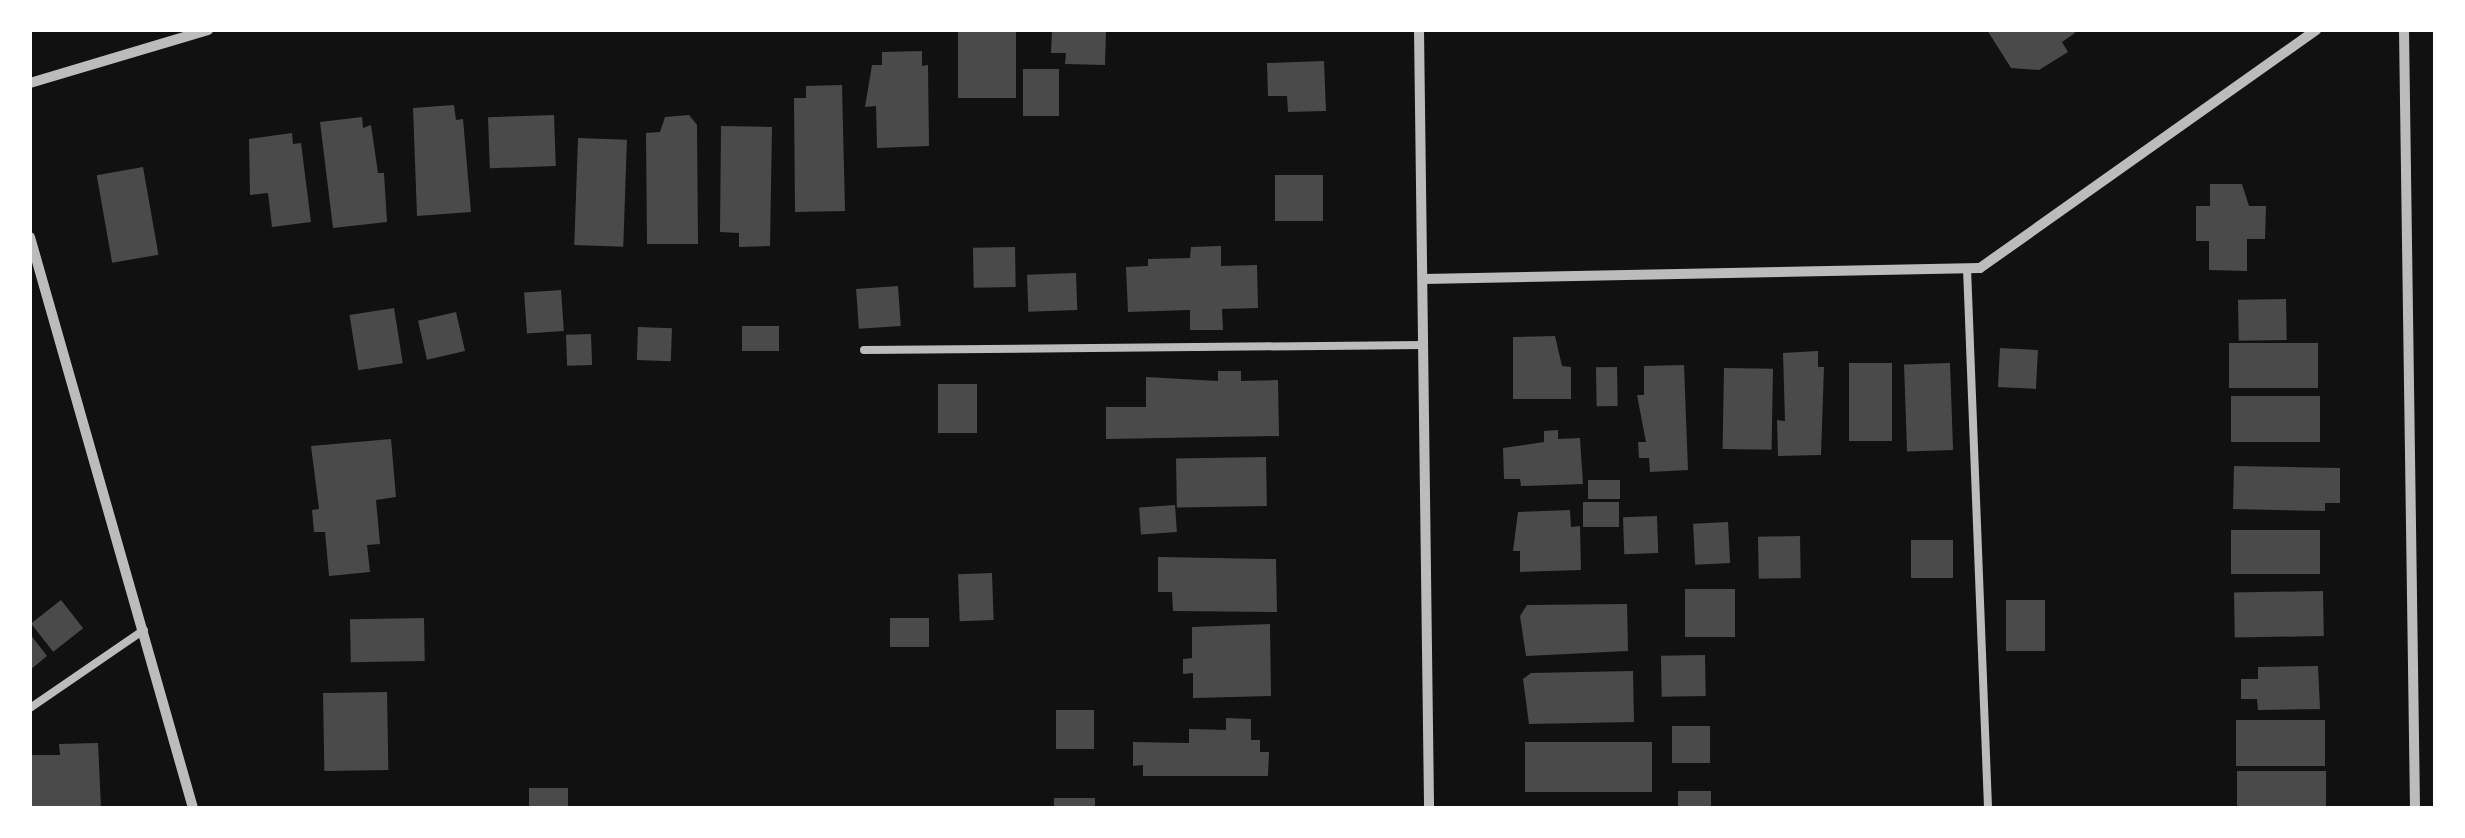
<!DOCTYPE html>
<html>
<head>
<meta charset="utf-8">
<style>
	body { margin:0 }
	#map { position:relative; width:2465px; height:838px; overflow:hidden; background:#111; font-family:"Source Sans 3",sans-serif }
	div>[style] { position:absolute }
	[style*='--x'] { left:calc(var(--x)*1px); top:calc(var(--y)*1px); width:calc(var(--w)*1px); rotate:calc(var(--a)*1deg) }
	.building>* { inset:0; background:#4a4a4a; transform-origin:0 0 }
	.service>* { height:8px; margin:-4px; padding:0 4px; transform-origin:4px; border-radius:4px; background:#bcbcbc }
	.minor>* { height:10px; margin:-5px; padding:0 5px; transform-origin:5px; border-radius:5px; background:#bcbcbc }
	span { translate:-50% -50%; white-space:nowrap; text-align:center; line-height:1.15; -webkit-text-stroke:8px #fff; paint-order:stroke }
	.frame { position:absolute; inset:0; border:32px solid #fff; pointer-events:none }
</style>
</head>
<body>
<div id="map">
	<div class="building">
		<div style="left:958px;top:30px;width:58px;height:68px"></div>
		<div style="clip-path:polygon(1052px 30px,1106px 30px,1105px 65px,1065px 64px,1066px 53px,1051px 53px)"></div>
		<div style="clip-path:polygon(1987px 30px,2073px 30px,2075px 33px,2062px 42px,2068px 52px,2039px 70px,2011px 68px)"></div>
		<div style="clip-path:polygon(922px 51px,922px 66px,928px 65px,929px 146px,877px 148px,876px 106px,865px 107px,872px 65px,882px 65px,882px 52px)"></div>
		<div style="clip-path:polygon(1324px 61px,1326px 111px,1288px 112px,1287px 96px,1268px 96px,1267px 63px)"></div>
		<div style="left:1023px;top:69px;width:36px;height:47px"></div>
		<div style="clip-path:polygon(842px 85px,845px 211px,795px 212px,794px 98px,806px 98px,806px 86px)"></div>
		<div style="clip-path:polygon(454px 105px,456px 120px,463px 119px,471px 212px,417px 216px,413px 108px)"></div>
		<div style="left:554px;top:115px;width:51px;height:66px;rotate:88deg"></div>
		<div style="clip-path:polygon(689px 115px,697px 125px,698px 244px,647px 244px,646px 133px,660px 132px,665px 117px)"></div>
		<div style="clip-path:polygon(362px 117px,363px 128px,371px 125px,378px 173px,384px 173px,387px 222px,333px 228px,320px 122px)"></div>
		<div style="clip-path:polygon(721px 126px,772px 127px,770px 246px,739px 247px,739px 233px,720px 232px)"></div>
		<div style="clip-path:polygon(292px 133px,293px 144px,301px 143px,311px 222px,272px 227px,268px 193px,250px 195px,249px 139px)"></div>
		<div style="left:578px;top:138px;width:49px;height:107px;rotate:2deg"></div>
		<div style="left:143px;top:167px;width:89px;height:47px;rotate:80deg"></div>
		<div style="left:1275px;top:175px;width:48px;height:46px"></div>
		<div style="clip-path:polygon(2210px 184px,2242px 184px,2249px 206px,2266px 206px,2265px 239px,2247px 239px,2247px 271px,2209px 270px,2209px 241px,2196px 241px,2196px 206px,2210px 206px)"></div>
		<div style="clip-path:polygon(1221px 246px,1221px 266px,1257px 265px,1258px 308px,1222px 309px,1223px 330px,1190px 330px,1190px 310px,1128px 312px,1126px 267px,1148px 266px,1148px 259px,1190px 258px,1191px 247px)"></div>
		<div style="left:1015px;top:247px;width:40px;height:42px;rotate:89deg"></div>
		<div style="left:1076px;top:273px;width:37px;height:49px;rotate:88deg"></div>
		<div style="left:898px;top:286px;width:40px;height:42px;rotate:86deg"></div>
		<div style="left:561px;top:290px;width:41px;height:37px;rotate:86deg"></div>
		<div style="left:2286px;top:299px;width:41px;height:48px;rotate:89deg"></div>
		<div style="left:394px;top:308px;width:56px;height:45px;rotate:81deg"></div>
		<div style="left:456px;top:312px;width:40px;height:39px;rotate:77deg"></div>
		<div style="left:779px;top:326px;width:25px;height:37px;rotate:90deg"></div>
		<div style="left:638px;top:327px;width:34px;height:33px;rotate:2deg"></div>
		<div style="left:591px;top:334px;width:31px;height:25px;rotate:88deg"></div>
		<div style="clip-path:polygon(1555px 336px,1562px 366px,1571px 367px,1571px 399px,1513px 399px,1513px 337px)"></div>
		<div style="left:2318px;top:343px;width:45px;height:89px;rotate:90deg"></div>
		<div style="left:2000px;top:348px;width:38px;height:39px;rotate:3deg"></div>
		<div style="clip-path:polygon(1818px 351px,1818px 367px,1824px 367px,1821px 455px,1778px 456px,1777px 420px,1785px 421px,1783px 353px)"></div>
		<div style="left:1849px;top:363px;width:43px;height:78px"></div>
		<div style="left:1950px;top:363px;width:87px;height:46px;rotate:88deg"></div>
		<div style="clip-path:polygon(1684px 365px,1688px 470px,1650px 472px,1649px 458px,1639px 458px,1638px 442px,1646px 442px,1637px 395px,1644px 395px,1644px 366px)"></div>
		<div style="left:1617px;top:367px;width:39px;height:21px;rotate:89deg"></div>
		<div style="left:1724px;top:368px;width:49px;height:81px;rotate:1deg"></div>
		<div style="clip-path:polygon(1218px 371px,1241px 371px,1241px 381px,1278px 380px,1279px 436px,1106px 439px,1106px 407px,1146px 407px,1146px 377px,1218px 381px)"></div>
		<div style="left:938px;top:384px;width:39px;height:49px"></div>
		<div style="left:2320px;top:396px;width:46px;height:89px;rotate:90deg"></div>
		<div style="clip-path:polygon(1558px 430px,1558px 439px,1580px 438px,1583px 484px,1521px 486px,1520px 479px,1504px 479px,1503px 448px,1544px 442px,1544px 431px)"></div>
		<div style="clip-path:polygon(391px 439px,396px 497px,376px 500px,380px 544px,367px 545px,370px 572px,329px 576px,325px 532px,314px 532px,312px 510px,319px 509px,311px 446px)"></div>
		<div style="left:1266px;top:457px;width:49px;height:90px;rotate:89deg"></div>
		<div style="clip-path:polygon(2234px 466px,2340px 468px,2340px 503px,2325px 503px,2325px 511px,2233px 509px)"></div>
		<div style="left:1588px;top:480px;width:32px;height:19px"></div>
		<div style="left:1583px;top:502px;width:36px;height:25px"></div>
		<div style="left:1175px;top:505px;width:27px;height:36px;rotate:86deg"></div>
		<div style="clip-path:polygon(1570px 510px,1571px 527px,1580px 526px,1581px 570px,1520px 572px,1520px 551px,1513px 551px,1518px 512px)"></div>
		<div style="left:1657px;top:516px;width:37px;height:34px;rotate:88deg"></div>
		<div style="left:1728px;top:522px;width:41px;height:35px;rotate:87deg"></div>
		<div style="left:2320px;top:530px;width:44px;height:89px;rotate:90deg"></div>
		<div style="left:1800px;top:536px;width:42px;height:42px;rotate:89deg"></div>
		<div style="left:1953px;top:540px;width:38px;height:42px;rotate:90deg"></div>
		<div style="clip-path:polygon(1158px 557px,1276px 559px,1277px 612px,1173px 611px,1172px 592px,1158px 592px)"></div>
		<div style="left:992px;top:573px;width:47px;height:34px;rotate:88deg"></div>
		<div style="left:1735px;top:589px;width:48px;height:50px;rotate:90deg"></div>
		<div style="left:2323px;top:591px;width:45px;height:89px;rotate:89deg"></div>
		<div style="left:61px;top:600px;width:36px;height:38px;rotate:52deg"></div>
		<div style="left:2006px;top:600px;width:39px;height:51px"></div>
		<div style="clip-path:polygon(1627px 604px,1628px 651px,1526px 656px,1520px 616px,1527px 605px)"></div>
		<div style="left:424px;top:618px;width:43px;height:74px;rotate:89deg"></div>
		<div style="left:890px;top:618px;width:39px;height:29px"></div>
		<div style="clip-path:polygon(1270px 624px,1271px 696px,1193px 698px,1193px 673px,1183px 674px,1183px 659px,1192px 658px,1192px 627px)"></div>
		<div style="clip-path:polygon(30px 634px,47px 656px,30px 670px)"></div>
		<div style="left:1705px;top:655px;width:41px;height:44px;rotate:89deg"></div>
		<div style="clip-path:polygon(2318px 666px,2320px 709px,2258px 710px,2257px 699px,2241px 699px,2241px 679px,2258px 679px,2258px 667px)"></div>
		<div style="clip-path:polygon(1633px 671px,1634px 722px,1529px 724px,1523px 679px,1531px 673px)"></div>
		<div style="left:387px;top:692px;width:78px;height:64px;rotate:89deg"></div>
		<div style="left:1056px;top:710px;width:38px;height:39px"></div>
		<div style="clip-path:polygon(1226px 718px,1251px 719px,1251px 740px,1260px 740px,1260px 752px,1269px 752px,1268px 776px,1143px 776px,1143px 765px,1133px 766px,1133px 742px,1189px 743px,1189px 729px,1226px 730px)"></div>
		<div style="left:2325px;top:720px;width:46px;height:89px;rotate:90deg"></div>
		<div style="left:1672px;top:726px;width:38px;height:37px"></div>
		<div style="left:1525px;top:742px;width:127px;height:50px"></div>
		<div style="clip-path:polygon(98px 743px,101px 808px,30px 808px,30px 755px,60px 755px,59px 744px)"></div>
		<div style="left:2326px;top:771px;width:37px;height:89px;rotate:90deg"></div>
		<div style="left:568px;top:788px;width:20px;height:39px;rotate:90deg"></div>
		<div style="left:1711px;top:791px;width:17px;height:33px;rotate:90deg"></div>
		<div style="left:1054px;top:798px;width:41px;height:10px"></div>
	</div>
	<div class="service">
		<div style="--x:1967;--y:268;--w:540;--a:87.77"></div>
		<div style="--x:864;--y:350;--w:560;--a:-0.51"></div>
		<div style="--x:30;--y:708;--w:138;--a:-34.4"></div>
	</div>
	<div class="minor">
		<div style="--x:1419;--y:30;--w:778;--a:89.26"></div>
		<div style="--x:2404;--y:30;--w:778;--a:89.19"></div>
		<div style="--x:30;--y:83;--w:186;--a:-16.6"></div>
		<div style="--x:30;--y:237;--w:594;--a:74.07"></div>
		<div style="--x:1424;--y:279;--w:556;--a:-1.13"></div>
		<div style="--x:1980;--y:268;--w:412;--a:-35.3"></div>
	</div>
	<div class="frame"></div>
</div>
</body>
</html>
